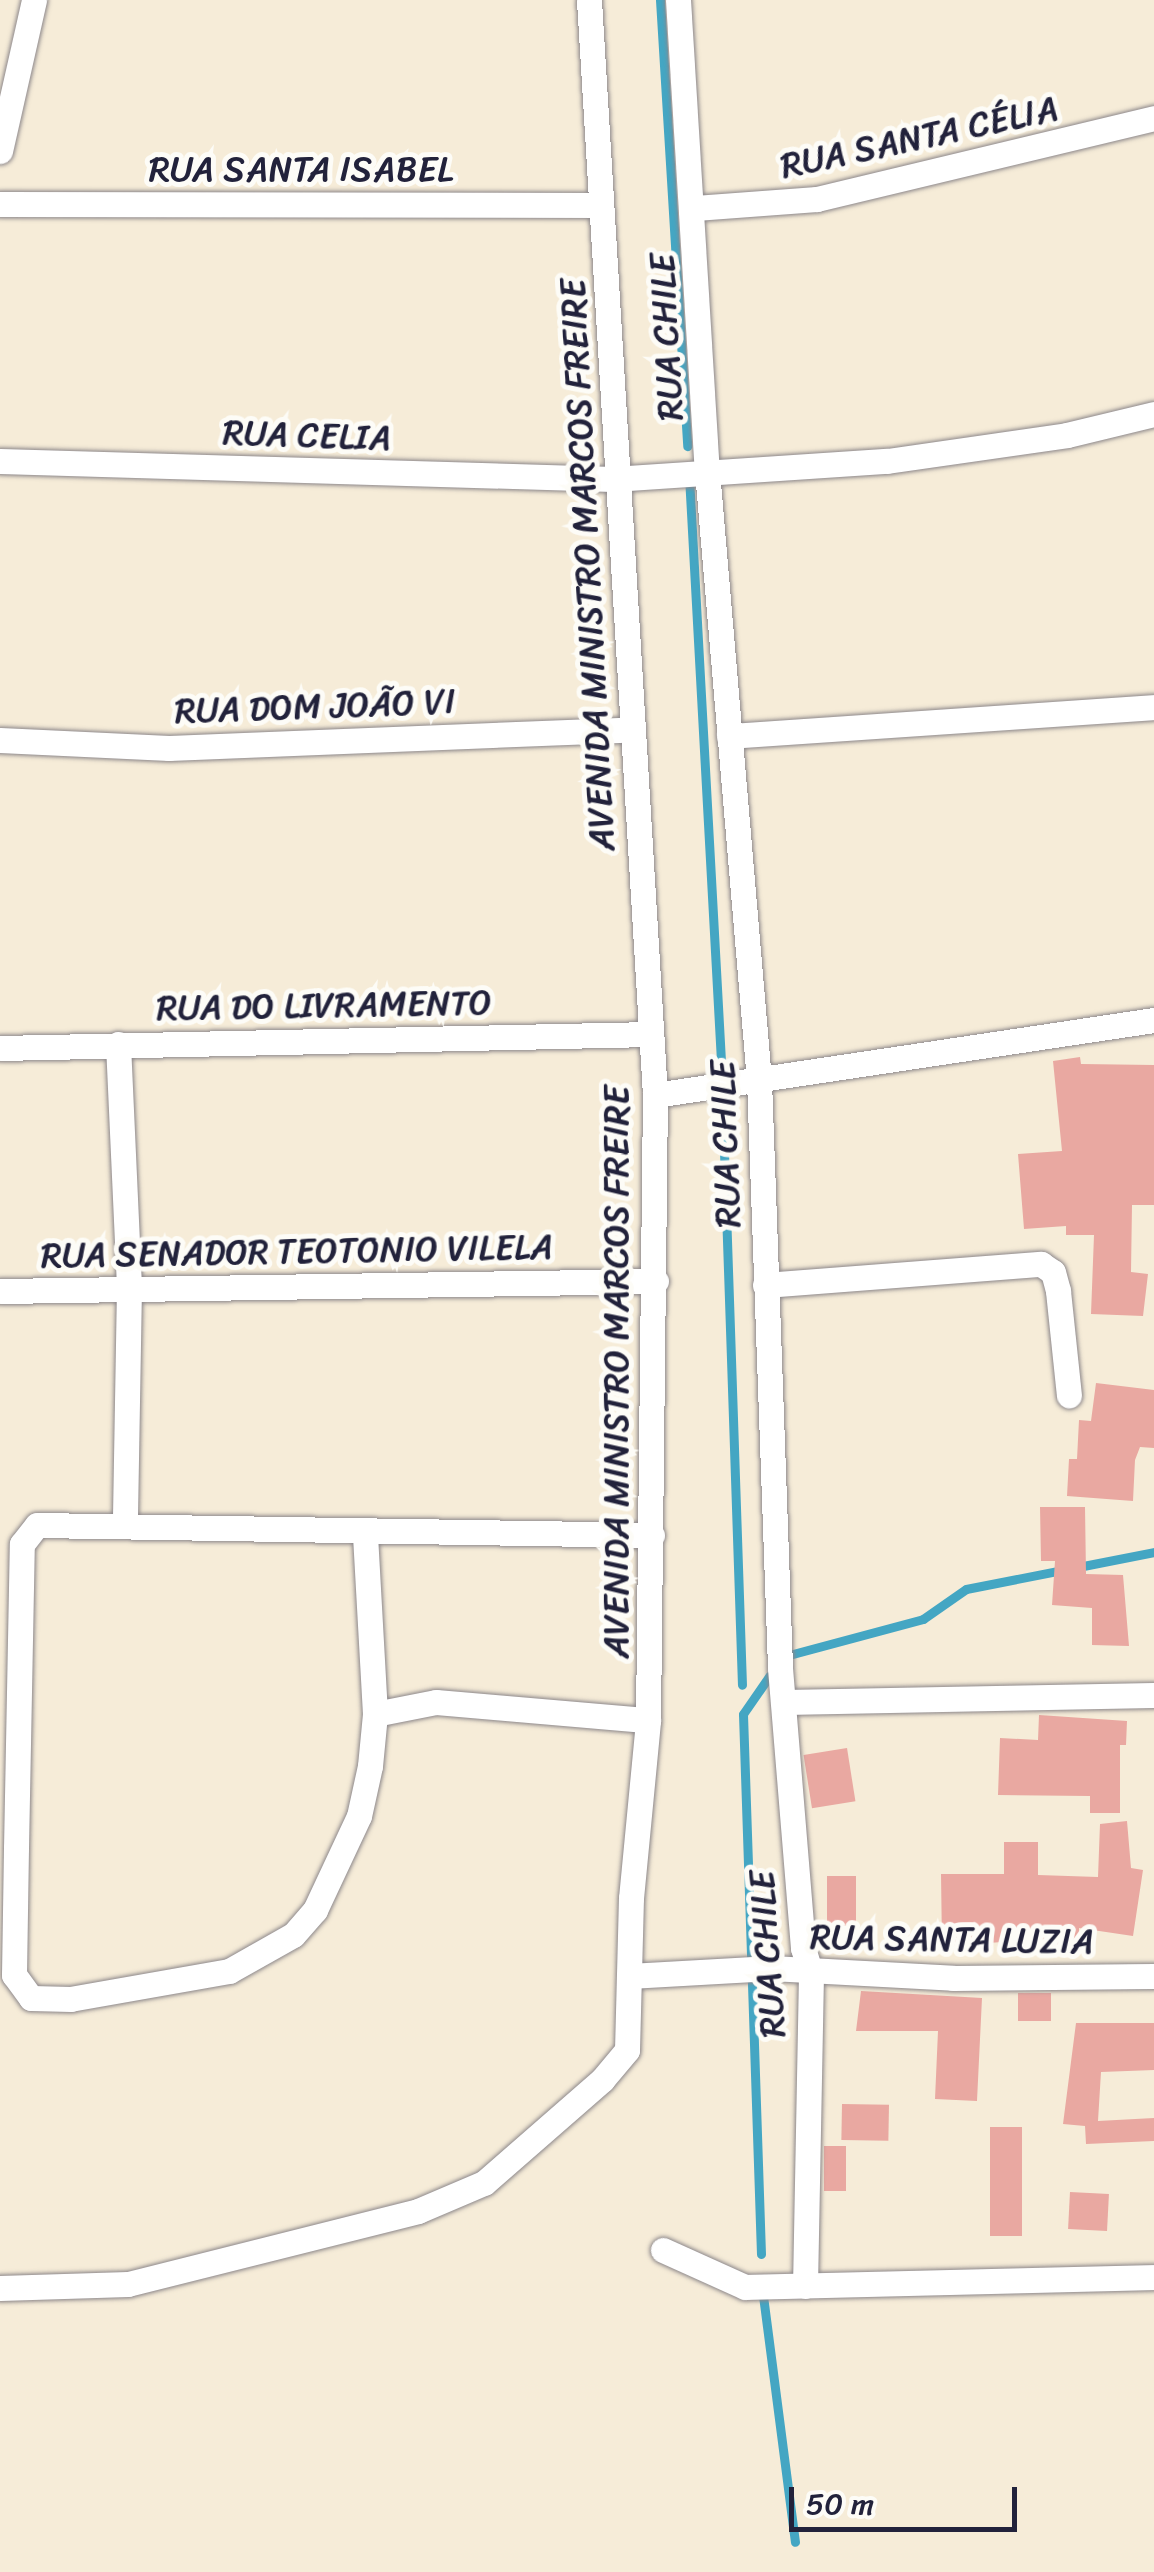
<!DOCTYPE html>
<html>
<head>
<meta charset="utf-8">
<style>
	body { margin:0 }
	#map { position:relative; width:1154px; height:2572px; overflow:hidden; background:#f6ecd8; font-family:Sriracha,sans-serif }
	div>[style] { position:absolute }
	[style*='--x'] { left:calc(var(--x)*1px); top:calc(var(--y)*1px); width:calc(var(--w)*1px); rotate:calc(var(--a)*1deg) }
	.stream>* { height:9px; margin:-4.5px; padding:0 4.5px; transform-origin:4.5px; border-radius:4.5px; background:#44a6c3 }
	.building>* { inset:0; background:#e9a8a1; transform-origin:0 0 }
	.roads { filter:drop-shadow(0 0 2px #8c878a) drop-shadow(0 0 2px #8c878a) }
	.minor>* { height:25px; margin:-12.5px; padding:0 12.5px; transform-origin:12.5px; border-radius:12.5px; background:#fff }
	span { translate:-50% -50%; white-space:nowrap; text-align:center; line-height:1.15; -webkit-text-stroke:10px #fdfcf7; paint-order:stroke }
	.street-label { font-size:35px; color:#22223b }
	.scale { position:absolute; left:789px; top:2487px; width:228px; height:45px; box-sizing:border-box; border:5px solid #22223b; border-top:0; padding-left:12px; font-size:30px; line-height:35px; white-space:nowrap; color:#22223b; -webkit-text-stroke:8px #fdfcf7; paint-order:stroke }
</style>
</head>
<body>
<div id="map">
	<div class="stream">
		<div style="--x:660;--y:0;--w:447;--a:86.5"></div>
		<div style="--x:689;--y:476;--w:587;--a:86.87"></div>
		<div style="--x:722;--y:1092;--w:593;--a:88.07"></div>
		<div style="--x:1078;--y:1567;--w:77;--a:-11.2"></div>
		<div style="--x:789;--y:1655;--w:139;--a:-15"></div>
		<div style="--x:923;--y:1619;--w:52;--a:-34.9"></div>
		<div style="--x:966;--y:1589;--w:99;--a:-11.1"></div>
		<div style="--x:761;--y:2254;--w:540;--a:-91.91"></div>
		<div style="--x:743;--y:1714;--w:47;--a:-55.3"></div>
		<div style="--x:762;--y:2288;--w:256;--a:82.6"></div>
	</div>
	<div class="building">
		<div style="clip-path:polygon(1080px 1057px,1081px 1064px,1154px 1065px,1154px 1205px,1132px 1205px,1131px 1272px,1148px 1274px,1143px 1316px,1091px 1314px,1094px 1235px,1066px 1235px,1066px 1226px,1024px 1229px,1018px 1154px,1062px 1151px,1053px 1061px)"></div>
		<div style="clip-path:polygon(1096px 1383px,1154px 1390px,1154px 1448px,1140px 1447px,1135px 1460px,1133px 1501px,1067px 1496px,1069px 1459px,1077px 1459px,1079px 1420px,1091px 1421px)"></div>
		<div style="clip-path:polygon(1040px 1507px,1085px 1507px,1086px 1574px,1123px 1575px,1129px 1646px,1092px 1645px,1092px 1608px,1052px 1605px,1055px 1561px,1041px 1561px)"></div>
		<div style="clip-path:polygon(1039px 1715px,1127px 1721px,1126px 1745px,1120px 1745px,1120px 1813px,1090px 1813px,1090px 1796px,998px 1795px,1000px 1738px,1038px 1740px)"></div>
		<div style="left:847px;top:1748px;width:54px;height:44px;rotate:81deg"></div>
		<div style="clip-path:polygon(1127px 1821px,1131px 1868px,1143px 1870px,1133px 1936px,1079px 1928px,1079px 1945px,1048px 1945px,1048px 1939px,942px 1946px,941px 1874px,1004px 1874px,1004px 1842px,1038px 1842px,1038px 1875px,1098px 1877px,1100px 1824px)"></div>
		<div style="left:827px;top:1876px;width:29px;height:57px"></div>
		<div style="clip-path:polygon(861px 1991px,982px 1998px,977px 2101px,935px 2099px,938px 2031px,856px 2031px)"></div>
		<div style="left:1051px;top:1993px;width:28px;height:33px;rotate:90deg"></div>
		<div style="clip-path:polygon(1076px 2023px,1154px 2023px,1154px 2070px,1101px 2072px,1098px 2121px,1154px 2118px,1154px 2141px,1086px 2144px,1085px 2126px,1063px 2124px)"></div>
		<div style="left:842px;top:2104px;width:47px;height:36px;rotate:1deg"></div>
		<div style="left:990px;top:2127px;width:32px;height:109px"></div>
		<div style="left:824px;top:2146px;width:22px;height:45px"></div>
		<div style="left:1070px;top:2192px;width:39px;height:37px;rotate:3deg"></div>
	</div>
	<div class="roads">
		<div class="minor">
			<div style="--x:678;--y:0;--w:472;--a:86.5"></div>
			<div style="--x:707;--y:471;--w:611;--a:85.12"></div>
			<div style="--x:759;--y:1080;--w:588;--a:87.95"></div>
			<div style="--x:780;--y:1668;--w:281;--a:85.3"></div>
			<div style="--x:803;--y:1948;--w:27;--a:73"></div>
			<div style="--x:811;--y:1974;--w:312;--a:91.1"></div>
			<div style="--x:0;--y:151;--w:155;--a:-77.3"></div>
			<div style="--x:0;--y:204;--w:601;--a:0.1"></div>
			<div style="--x:695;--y:208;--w:122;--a:-4.2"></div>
			<div style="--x:817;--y:199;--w:347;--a:-13.5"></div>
			<div style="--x:0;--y:461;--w:613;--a:1.68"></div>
			<div style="--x:613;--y:479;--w:275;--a:-3.8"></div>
			<div style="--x:887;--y:461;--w:182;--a:-8.2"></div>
			<div style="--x:1067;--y:435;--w:89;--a:-13.6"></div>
			<div style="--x:729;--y:736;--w:426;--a:-3.9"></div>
			<div style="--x:0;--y:740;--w:169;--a:2.7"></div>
			<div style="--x:169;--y:748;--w:463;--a:-2.3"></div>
			<div style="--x:118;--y:1044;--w:243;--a:87.4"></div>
			<div style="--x:129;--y:1287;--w:237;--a:91"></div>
			<div style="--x:0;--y:1048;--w:650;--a:-1.23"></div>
			<div style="--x:655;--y:1095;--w:505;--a:-8.55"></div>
			<div style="--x:765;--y:1285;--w:277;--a:-4.4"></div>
			<div style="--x:1041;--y:1264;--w:14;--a:34"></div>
			<div style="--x:1053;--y:1272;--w:20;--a:75"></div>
			<div style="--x:1058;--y:1291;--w:105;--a:84"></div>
			<div style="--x:0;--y:1291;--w:656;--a:-0.87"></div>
			<div style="--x:365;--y:1535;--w:179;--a:86.8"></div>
			<div style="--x:375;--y:1714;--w:52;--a:95.5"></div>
			<div style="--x:370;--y:1766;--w:51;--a:102.4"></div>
			<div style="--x:359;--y:1816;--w:104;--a:115.1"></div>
			<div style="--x:315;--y:1910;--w:33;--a:131"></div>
			<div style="--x:293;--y:1935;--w:73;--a:150.6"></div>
			<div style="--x:229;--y:1971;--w:160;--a:170"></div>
			<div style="--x:71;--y:1999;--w:40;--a:-178.6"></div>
			<div style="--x:31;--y:1998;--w:29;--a:-126"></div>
			<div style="--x:14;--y:1975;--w:127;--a:-89.1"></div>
			<div style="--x:16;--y:1848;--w:304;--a:-88.9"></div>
			<div style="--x:22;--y:1544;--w:24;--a:-52"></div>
			<div style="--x:37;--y:1525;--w:615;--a:0.93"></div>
			<div style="--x:784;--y:1702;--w:370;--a:-1.1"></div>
			<div style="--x:375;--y:1714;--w:62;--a:-11.1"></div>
			<div style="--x:436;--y:1702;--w:213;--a:4.9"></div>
			<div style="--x:629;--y:1976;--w:142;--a:-3.2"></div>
			<div style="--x:771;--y:1968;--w:182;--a:3.1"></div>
			<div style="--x:953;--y:1978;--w:201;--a:-0.6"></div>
			<div style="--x:663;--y:2250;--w:90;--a:24.3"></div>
			<div style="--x:745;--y:2287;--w:409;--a:-1.4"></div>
			<div style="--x:0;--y:2288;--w:128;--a:-1.8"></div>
			<div style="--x:128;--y:2284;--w:299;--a:-14.1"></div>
			<div style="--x:418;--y:2211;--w:72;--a:-23"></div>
			<div style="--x:484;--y:2183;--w:157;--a:-41.1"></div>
			<div style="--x:602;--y:2080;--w:39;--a:-50"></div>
			<div style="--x:627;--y:2050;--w:152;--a:-88.5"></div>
			<div style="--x:631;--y:1898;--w:179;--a:-84.5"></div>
			<div style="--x:648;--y:1720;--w:625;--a:-89.36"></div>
			<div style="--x:655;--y:1095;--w:1097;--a:-93.45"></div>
		</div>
	</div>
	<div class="street-label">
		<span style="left:919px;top:137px;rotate:-12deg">RUA SANTA CÉLIA</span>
		<span style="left:301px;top:169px">RUA SANTA ISABEL</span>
		<span style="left:666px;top:337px;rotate:-93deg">RUA CHILE</span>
		<span style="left:307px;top:435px;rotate:2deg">RUA CELIA</span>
		<span style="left:587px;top:565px;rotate:-93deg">AVENIDA MINISTRO MARCOS FREIRE</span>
		<span style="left:315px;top:706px;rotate:-2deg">RUA DOM JOÃO VI</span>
		<span style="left:324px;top:1005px;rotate:-1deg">RUA DO LIVRAMENTO</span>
		<span style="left:725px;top:1144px;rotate:-92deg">RUA CHILE</span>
		<span style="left:297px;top:1251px;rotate:-1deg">RUA SENADOR TEOTONIO VILELA</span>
		<span style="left:616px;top:1372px;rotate:-90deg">AVENIDA MINISTRO MARCOS FREIRE</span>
		<span style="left:952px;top:1939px;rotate:1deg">RUA SANTA LUZIA</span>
		<span style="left:767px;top:1954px;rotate:-94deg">RUA CHILE</span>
	</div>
	<div class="scale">50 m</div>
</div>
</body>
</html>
